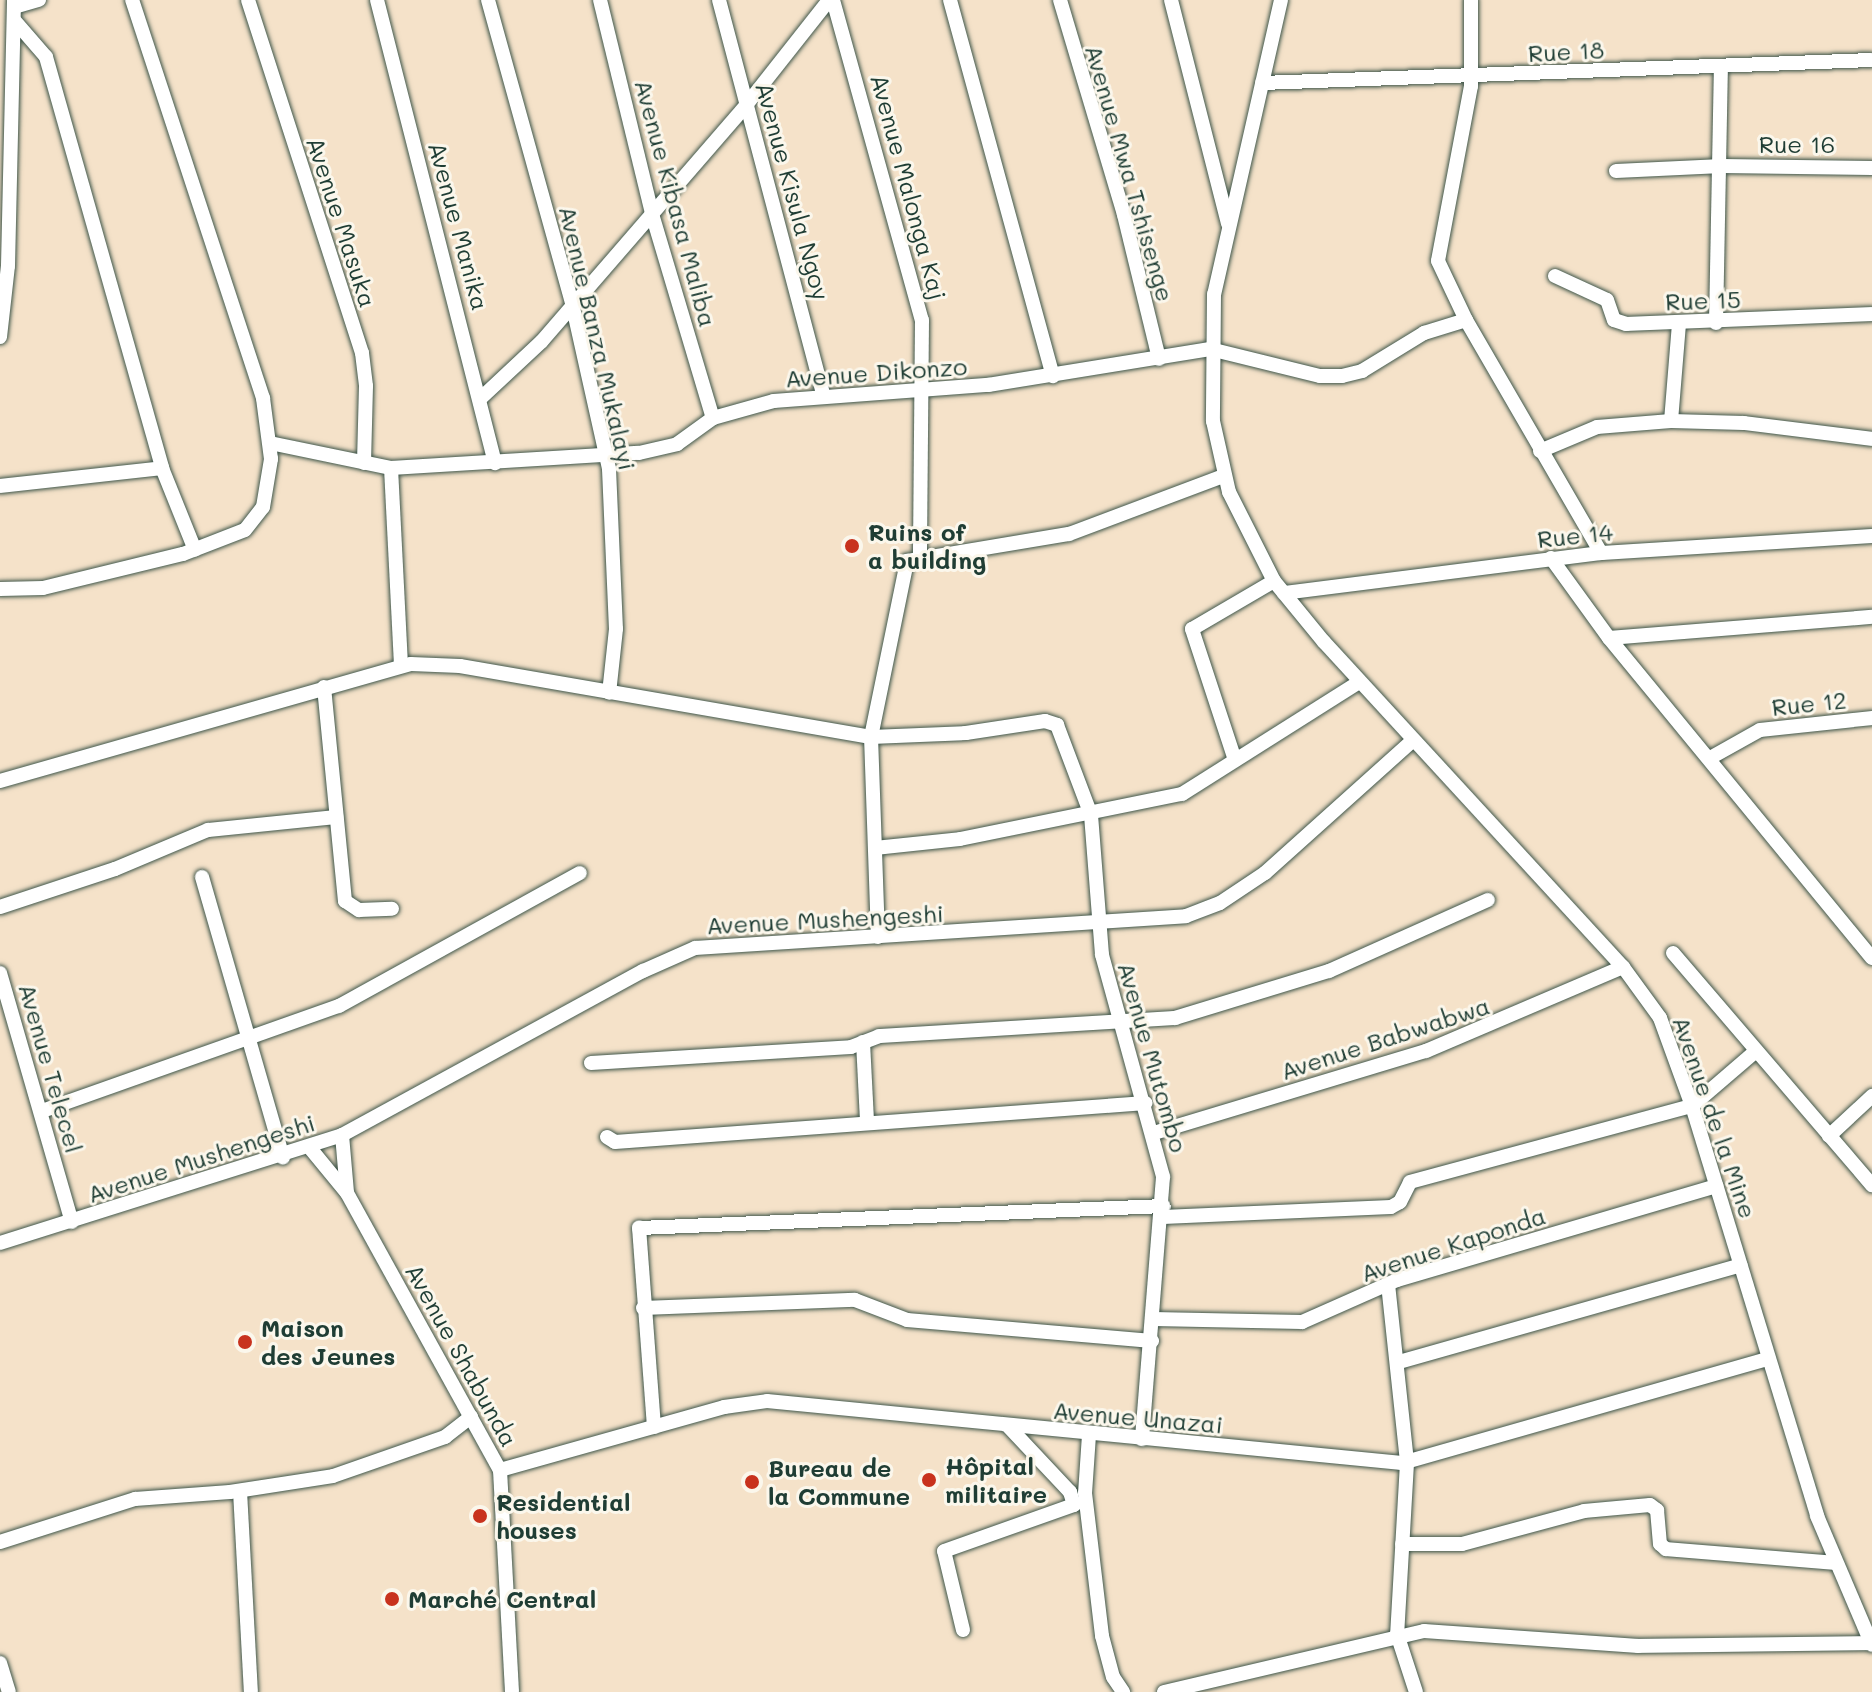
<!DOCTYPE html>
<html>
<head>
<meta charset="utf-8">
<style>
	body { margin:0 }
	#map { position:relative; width:1872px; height:1692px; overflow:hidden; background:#f5e2c9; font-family:Mali,sans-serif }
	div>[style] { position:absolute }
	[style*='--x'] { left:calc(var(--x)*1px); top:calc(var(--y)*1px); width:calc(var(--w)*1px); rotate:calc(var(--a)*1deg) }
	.roads { filter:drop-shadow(0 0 2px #3f564a) drop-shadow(0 0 2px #3f564a) }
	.street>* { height:14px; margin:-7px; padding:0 7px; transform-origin:7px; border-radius:7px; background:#fff }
	.dots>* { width:22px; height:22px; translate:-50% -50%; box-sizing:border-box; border:4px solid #fbf7ec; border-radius:50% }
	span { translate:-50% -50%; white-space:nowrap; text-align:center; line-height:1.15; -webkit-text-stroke:6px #fbf7ec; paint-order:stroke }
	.street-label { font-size:24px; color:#1f3d34 }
	.poi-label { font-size:24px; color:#1f3d34; font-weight:700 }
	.left { translate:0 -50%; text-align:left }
</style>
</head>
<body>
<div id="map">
	<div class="roads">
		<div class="street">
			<div style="--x:248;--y:0;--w:371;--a:72.1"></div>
			<div style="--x:362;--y:353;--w:33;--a:83"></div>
			<div style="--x:366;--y:386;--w:77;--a:91.5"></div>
			<div style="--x:377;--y:0;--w:478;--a:75.7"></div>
			<div style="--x:488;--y:0;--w:314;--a:74.5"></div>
			<div style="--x:572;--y:303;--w:170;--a:77.4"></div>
			<div style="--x:609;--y:469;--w:160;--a:87.5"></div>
			<div style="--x:616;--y:629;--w:64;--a:96.2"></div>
			<div style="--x:600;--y:0;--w:220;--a:76.3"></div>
			<div style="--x:652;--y:214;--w:213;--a:73.4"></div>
			<div style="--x:719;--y:0;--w:407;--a:75.2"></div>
			<div style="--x:833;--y:0;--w:332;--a:74.5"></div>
			<div style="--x:922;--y:320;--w:236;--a:90.5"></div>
			<div style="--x:950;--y:0;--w:390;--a:74.7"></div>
			<div style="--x:1060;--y:0;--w:224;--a:73.4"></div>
			<div style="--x:1124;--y:215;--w:148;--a:76.3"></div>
			<div style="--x:1171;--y:0;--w:231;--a:75.7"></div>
			<div style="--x:1281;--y:0;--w:302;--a:102.8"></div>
			<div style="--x:1214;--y:294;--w:127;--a:90.5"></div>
			<div style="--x:1213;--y:421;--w:73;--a:77.3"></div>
			<div style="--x:1229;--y:492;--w:100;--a:63.2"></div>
			<div style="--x:1274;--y:581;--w:79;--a:50.7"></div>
			<div style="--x:1324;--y:642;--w:442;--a:47.4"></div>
			<div style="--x:1623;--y:967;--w:63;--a:54"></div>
			<div style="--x:1660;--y:1018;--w:94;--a:70"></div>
			<div style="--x:1692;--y:1106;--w:429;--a:73"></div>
			<div style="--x:1817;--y:1516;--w:140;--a:66.9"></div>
			<div style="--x:1471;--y:0;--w:86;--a:90"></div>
			<div style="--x:1471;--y:86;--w:178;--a:100.7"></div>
			<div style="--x:1438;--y:261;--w:65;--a:64.6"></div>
			<div style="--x:1466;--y:320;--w:269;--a:59.9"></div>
			<div style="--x:14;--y:7;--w:26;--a:-16"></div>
			<div style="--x:14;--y:20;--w:49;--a:49.1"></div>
			<div style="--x:46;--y:57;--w:427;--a:74.2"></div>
			<div style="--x:162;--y:468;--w:88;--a:68.1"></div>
			<div style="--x:1262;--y:83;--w:610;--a:-2.16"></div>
			<div style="--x:1616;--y:171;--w:106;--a:-2.7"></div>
			<div style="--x:1722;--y:166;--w:150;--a:0.8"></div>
			<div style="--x:1555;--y:276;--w:57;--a:24.8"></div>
			<div style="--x:1607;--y:300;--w:21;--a:71"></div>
			<div style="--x:1614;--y:320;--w:13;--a:18"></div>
			<div style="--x:1626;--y:324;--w:246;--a:-2.3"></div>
			<div style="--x:1716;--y:323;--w:257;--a:-88.9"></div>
			<div style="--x:0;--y:337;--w:71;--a:-83.6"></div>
			<div style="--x:8;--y:266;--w:266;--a:-88.7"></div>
			<div style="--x:481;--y:398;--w:83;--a:-43.1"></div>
			<div style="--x:542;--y:341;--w:313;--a:-49.1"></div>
			<div style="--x:747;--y:104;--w:132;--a:-51.7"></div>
			<div style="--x:1671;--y:421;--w:97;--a:-85.3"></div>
			<div style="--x:270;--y:443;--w:124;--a:11.7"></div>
			<div style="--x:391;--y:468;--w:248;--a:-3.5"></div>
			<div style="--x:639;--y:453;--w:39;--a:-13"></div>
			<div style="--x:677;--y:444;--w:44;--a:-35.8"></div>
			<div style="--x:713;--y:418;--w:63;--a:-15.6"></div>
			<div style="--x:774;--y:401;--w:215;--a:-4.3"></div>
			<div style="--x:988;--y:385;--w:225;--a:-9.2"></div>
			<div style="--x:1210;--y:349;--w:113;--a:13.8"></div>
			<div style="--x:1320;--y:376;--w:22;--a:0"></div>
			<div style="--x:1342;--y:376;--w:21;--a:-14"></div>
			<div style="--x:1362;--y:371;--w:73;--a:-31.5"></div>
			<div style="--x:1424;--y:333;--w:44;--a:-17.2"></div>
			<div style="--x:1540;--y:451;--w:62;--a:-22.8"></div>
			<div style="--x:1597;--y:427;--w:74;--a:-4.6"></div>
			<div style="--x:1671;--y:421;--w:73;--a:1.6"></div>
			<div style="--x:1744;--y:423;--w:129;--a:7.1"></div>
			<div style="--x:391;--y:468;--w:197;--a:87.1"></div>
			<div style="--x:0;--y:486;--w:163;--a:-6.3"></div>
			<div style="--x:1551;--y:558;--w:99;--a:54.1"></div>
			<div style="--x:1609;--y:638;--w:414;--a:50.6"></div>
			<div style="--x:0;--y:589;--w:43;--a:-1.3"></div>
			<div style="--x:43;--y:588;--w:144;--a:-13.7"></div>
			<div style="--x:183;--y:554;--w:66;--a:-21.2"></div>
			<div style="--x:245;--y:530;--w:29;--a:-52"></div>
			<div style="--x:263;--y:507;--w:49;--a:-80.5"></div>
			<div style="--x:271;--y:459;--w:62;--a:-97.5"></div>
			<div style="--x:263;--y:398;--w:419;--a:-108.2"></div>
			<div style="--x:1284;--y:593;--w:320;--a:-7.2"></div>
			<div style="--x:1601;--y:553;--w:272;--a:-3.6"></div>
			<div style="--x:1609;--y:638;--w:264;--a:-4.6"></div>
			<div style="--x:324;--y:687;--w:215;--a:84.4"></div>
			<div style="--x:345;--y:901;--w:17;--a:33"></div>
			<div style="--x:359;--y:910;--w:33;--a:-2"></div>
			<div style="--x:1710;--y:758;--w:57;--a:-29.2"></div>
			<div style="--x:1760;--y:730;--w:113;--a:-6.1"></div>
			<div style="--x:1235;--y:760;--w:138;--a:-108.2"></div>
			<div style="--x:1192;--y:629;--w:95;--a:-30.3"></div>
			<div style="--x:0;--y:781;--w:427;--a:-15.9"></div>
			<div style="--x:411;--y:664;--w:49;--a:2.3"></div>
			<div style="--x:460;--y:666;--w:417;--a:9.8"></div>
			<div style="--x:871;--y:737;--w:95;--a:-2.4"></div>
			<div style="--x:966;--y:733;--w:80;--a:-8.6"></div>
			<div style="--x:1045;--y:721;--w:13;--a:18"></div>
			<div style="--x:1057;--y:725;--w:96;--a:69.3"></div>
			<div style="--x:1091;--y:815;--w:140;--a:85.5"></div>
			<div style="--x:1102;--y:955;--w:230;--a:74.6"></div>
			<div style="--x:1163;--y:1177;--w:263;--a:94.6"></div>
			<div style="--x:875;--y:848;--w:85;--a:-6"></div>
			<div style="--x:960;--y:839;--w:227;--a:-11.5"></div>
			<div style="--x:1182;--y:794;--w:209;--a:-32.3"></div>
			<div style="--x:202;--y:877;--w:292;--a:73.9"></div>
			<div style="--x:0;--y:907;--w:121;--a:-18.3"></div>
			<div style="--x:115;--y:869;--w:101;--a:-22.8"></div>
			<div style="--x:208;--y:830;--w:129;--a:-5.8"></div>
			<div style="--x:878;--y:937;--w:200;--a:-92"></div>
			<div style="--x:871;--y:737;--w:180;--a:-78.4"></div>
			<div style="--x:907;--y:561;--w:164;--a:-9.5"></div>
			<div style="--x:1069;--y:534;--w:165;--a:-20.6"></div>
			<div style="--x:1673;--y:953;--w:306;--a:49.4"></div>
			<div style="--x:0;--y:973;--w:259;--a:73.9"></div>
			<div style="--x:863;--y:1042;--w:79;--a:87.1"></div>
			<div style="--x:591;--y:1063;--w:260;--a:-3.5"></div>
			<div style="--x:851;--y:1047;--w:30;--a:-21"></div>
			<div style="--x:879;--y:1036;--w:297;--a:-3.5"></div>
			<div style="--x:1175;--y:1018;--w:161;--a:-17"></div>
			<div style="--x:1329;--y:971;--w:174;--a:-24.1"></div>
			<div style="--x:42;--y:1111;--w:315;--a:-19.5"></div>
			<div style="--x:339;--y:1006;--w:275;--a:-28.9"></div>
			<div style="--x:1154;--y:1133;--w:284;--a:-16.8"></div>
			<div style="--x:1426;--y:1051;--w:214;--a:-23.1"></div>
			<div style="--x:342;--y:1135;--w:57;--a:85"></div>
			<div style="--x:1829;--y:1136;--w:59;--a:-42.9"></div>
			<div style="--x:607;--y:1137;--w:9;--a:32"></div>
			<div style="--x:615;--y:1142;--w:532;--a:-4.2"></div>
			<div style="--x:310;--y:1148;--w:58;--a:50.6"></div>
			<div style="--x:347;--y:1193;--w:316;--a:61.1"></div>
			<div style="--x:500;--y:1470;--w:222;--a:86.9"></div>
			<div style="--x:1163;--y:1217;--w:228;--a:-2.5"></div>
			<div style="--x:1391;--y:1207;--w:10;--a:-29"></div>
			<div style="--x:1400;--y:1202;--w:22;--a:-63"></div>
			<div style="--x:1410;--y:1182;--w:292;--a:-15.1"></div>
			<div style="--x:1692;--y:1106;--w:84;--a:-40.7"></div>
			<div style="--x:0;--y:1243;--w:359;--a:-17.5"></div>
			<div style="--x:342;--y:1135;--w:343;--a:-28.6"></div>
			<div style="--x:643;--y:971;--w:57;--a:-23.9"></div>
			<div style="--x:695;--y:948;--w:492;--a:-3.7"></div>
			<div style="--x:1186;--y:916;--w:36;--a:-21"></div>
			<div style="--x:1220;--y:903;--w:54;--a:-33.7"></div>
			<div style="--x:1265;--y:873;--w:198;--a:-41.9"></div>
			<div style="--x:1388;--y:1284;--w:180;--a:83.9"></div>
			<div style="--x:1407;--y:1463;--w:171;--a:93.3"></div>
			<div style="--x:1397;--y:1634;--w:61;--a:71.9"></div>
			<div style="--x:643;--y:1308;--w:212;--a:-2.2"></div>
			<div style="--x:855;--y:1300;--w:56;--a:21"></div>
			<div style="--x:907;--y:1320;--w:246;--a:4.9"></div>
			<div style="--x:1153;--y:1319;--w:149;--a:1.2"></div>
			<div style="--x:1302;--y:1322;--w:104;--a:-23.9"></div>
			<div style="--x:1397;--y:1280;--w:333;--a:-16.4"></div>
			<div style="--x:1399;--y:1362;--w:355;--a:-15.8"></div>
			<div style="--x:654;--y:1427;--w:200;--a:-94.3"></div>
			<div style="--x:639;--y:1228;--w:525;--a:-2.4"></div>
			<div style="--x:1089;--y:1435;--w:58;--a:93.9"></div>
			<div style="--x:1085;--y:1493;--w:144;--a:83.2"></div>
			<div style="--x:1102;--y:1636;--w:42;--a:75"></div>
			<div style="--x:1113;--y:1677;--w:18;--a:56"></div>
			<div style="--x:500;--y:1470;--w:233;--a:-15.7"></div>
			<div style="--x:724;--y:1407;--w:43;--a:-7.9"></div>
			<div style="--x:767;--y:1401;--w:638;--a:5.58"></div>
			<div style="--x:1402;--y:1463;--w:380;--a:-15.9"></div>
			<div style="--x:240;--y:1491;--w:201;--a:86.9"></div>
			<div style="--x:0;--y:1542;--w:142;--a:-17.7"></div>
			<div style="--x:135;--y:1499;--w:95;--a:-4.2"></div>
			<div style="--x:230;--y:1492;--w:104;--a:-8.8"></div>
			<div style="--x:333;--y:1476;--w:119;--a:-19.2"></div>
			<div style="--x:445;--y:1437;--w:33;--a:-38"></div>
			<div style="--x:1402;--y:1544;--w:60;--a:0"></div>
			<div style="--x:1462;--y:1544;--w:126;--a:-15.1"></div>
			<div style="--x:1584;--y:1511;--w:66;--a:-5.2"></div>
			<div style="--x:1650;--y:1505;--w:9;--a:36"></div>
			<div style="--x:1657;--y:1510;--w:34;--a:85"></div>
			<div style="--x:1660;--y:1544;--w:8;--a:40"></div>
			<div style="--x:1666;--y:1549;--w:170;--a:4.7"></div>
			<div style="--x:963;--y:1630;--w:81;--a:-103.5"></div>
			<div style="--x:944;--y:1551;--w:138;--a:-19.5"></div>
			<div style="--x:1074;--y:1505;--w:14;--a:-107"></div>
			<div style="--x:1070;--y:1492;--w:89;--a:-133.2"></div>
			<div style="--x:0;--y:1663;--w:30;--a:73"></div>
			<div style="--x:1164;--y:1692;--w:267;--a:-13.2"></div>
			<div style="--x:1424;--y:1631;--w:215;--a:4"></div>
			<div style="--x:1638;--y:1646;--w:233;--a:-0.7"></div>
		</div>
	</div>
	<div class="dots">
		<div style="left:852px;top:546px;background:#c8321e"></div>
		<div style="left:245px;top:1342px;background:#c8321e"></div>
		<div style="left:929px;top:1480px;background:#c8321e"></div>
		<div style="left:752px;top:1482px;background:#c8321e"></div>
		<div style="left:480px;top:1516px;background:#c8321e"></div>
		<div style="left:392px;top:1599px;background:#c8321e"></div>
	</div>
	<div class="street-label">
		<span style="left:1566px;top:51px;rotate:-3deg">Rue 18</span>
		<span style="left:1797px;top:144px">Rue 16</span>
		<span style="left:1130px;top:173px;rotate:74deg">Avenue Mwa Tshisenge</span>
		<span style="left:909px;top:187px;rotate:75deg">Avenue Malonga Kaj</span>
		<span style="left:793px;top:191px;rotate:75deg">Avenue Kisula Ngoy</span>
		<span style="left:676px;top:203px;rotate:75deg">Avenue Kibasa Maliba</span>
		<span style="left:342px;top:222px;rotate:72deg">Avenue Masuka</span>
		<span style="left:459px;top:226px;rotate:75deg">Avenue Manika</span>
		<span style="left:1703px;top:300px;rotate:-2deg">Rue 15</span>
		<span style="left:598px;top:338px;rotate:77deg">Avenue Banza Mukalayi</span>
		<span style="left:876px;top:372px;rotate:-4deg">Avenue Dikonzo</span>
		<span style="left:1575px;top:535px;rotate:-6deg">Rue 14</span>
		<span style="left:1809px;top:703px;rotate:-6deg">Rue 12</span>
		<span style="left:825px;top:919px;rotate:-3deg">Avenue Mushengeshi</span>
		<span style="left:1385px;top:1038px;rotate:-18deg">Avenue Babwabwa</span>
		<span style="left:1153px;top:1057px;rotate:74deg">Avenue Mutombo</span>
		<span style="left:51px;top:1068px;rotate:74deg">Avenue Telecel</span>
		<span style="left:1715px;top:1117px;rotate:71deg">Avenue de la Mine</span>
		<span style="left:201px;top:1158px;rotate:-18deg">Avenue Mushengeshi</span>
		<span style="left:1453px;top:1244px;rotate:-18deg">Avenue Kaponda</span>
		<span style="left:462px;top:1355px;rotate:61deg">Avenue Shabunda</span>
		<span style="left:1138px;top:1417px;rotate:5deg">Avenue Unazai</span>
	</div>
	<div class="poi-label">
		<span class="left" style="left:868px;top:546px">Ruins of<br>a building</span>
		<span class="left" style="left:261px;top:1342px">Maison<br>des Jeunes</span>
		<span class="left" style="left:945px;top:1480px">Hôpital<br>militaire</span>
		<span class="left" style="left:768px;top:1482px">Bureau de<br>la Commune</span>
		<span class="left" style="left:496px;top:1516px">Residential<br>houses</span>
		<span class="left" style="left:408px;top:1599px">Marché Central</span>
	</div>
</div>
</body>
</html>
